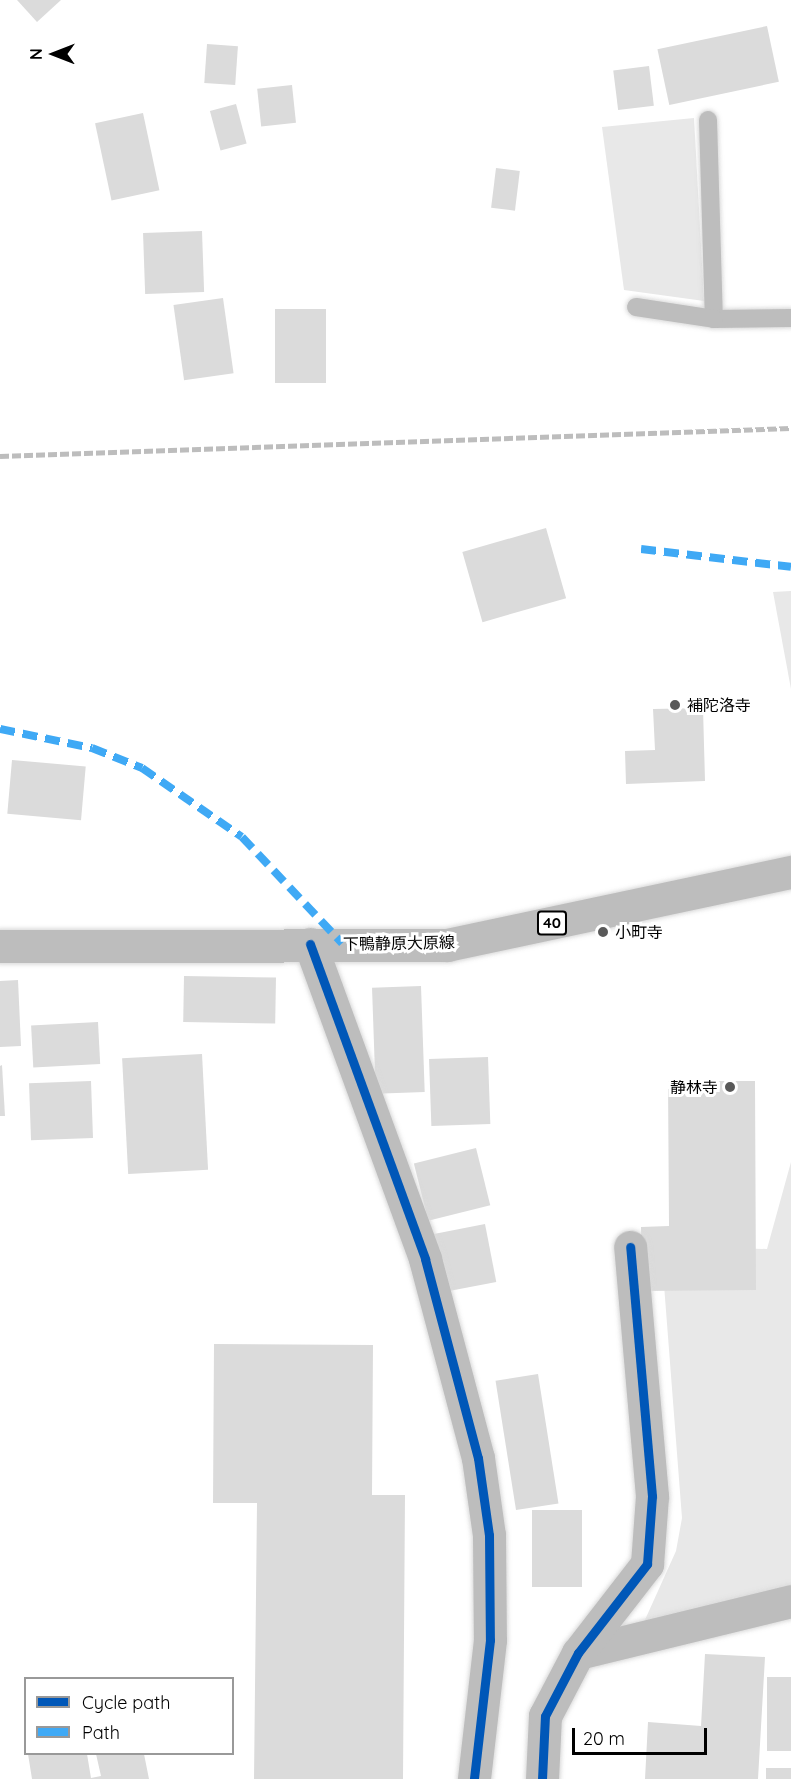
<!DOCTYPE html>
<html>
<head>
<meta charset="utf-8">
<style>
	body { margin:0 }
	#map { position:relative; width:791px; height:1779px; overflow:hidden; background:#fff; font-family:Quicksand,"Noto Sans JP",sans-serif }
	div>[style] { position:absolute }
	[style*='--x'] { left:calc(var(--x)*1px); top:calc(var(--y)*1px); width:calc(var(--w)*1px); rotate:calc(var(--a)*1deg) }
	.green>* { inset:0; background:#e8e8e8 }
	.building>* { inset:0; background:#dbdbdb; transform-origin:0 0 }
	.roads { filter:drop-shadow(0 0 2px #dbdbdb) drop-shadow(0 0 2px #dbdbdb) }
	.service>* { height:18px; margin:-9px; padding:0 9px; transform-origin:9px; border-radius:9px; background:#bdbdbd }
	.minor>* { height:33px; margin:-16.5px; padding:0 16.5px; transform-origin:16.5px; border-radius:16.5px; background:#bdbdbd }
	.primary>* { height:33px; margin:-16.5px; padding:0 16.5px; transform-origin:16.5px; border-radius:16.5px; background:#bdbdbd }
	.rail>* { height:4.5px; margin-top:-2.25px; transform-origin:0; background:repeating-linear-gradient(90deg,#bdbdbd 0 9px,transparent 0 12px) }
	.quiet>* { height:8px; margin-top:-4px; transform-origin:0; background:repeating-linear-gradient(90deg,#3fa9f5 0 15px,transparent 0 23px) }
	.cycleway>* { height:9px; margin:-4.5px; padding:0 4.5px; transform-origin:4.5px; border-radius:4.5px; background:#0057b8 }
	.dots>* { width:16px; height:16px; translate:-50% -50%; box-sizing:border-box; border:3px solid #fff; border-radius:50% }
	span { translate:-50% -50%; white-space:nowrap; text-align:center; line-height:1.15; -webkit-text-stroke:6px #fff; paint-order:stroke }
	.shield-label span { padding:2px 4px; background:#fff; border:2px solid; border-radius:4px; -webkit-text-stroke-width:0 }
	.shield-label { font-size:15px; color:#000; font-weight:700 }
	.poi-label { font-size:16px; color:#000 }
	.left { translate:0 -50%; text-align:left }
	.right { translate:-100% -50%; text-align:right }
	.street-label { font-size:16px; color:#000 }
	.legend { position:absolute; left:24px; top:1677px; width:210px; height:78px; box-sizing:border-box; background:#fff; border:2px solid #999; margin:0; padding:8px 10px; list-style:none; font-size:18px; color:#000 }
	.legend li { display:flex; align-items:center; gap:12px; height:30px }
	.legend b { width:30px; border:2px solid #999 }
	.north { position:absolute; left:24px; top:24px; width:60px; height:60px; -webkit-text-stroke:4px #fff; paint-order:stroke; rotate:270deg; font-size:16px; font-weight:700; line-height:24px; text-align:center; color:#000 }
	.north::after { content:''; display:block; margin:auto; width:21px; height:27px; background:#000; clip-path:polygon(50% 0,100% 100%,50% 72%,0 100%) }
	.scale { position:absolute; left:572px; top:1728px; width:135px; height:27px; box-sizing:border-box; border:3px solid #000; border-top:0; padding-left:8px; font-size:18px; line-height:21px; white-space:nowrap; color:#000; -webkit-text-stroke:4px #fff; paint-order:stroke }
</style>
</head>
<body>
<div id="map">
	<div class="green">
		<div style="clip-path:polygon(694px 118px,704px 301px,624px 290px,602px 127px)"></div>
		<div style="clip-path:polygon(791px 591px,791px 689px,773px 592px)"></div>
		<div style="clip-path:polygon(791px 1162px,791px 1589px,644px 1622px,676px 1551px,682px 1518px,661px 1246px,767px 1249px)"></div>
	</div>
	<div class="building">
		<div style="clip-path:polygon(17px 0,61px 0,37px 22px)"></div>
		<div style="left:767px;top:26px;width:57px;height:112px;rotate:78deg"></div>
		<div style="left:207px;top:44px;width:31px;height:39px;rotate:4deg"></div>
		<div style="left:649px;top:66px;width:40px;height:36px;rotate:83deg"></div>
		<div style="left:292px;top:85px;width:38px;height:35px;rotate:84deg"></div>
		<div style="left:236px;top:104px;width:41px;height:27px;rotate:75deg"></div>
		<div style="left:143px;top:113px;width:79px;height:49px;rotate:78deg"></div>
		<div style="left:496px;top:168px;width:24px;height:40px;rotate:7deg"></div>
		<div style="left:202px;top:231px;width:61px;height:59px;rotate:88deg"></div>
		<div style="left:223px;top:298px;width:76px;height:50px;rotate:82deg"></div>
		<div style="left:326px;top:309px;width:74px;height:51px;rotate:90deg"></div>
		<div style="left:546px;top:528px;width:73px;height:87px;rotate:74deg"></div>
		<div style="clip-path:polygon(703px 708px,705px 781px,626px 784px,625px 751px,655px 750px,653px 709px)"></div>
		<div style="left:12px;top:760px;width:74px;height:54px;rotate:5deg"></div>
		<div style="left:184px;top:976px;width:92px;height:46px;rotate:1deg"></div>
		<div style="clip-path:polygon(18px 980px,21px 1046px,0 1047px,0 981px)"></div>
		<div style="left:421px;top:986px;width:106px;height:49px;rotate:88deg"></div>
		<div style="left:98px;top:1022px;width:42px;height:67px;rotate:87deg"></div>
		<div style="left:202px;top:1054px;width:116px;height:80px;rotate:87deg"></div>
		<div style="left:488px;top:1057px;width:67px;height:59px;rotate:88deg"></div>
		<div style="clip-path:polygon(2px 1065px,5px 1116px,0 1116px,0 1066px)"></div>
		<div style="left:91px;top:1081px;width:57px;height:62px;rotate:88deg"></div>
		<div style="clip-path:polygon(668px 1081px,755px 1081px,756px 1290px,642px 1291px,641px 1227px,669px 1226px)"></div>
		<div style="left:476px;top:1148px;width:59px;height:64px;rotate:76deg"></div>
		<div style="left:485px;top:1224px;width:59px;height:52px;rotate:79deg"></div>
		<div style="clip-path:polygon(214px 1344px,373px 1345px,372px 1495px,405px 1495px,403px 1779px,254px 1779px,257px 1503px,213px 1503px)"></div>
		<div style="left:538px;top:1374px;width:131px;height:43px;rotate:81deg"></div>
		<div style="left:582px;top:1510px;width:77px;height:50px;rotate:90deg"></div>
		<div style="clip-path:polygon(705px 1654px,765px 1657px,758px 1779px,645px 1779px,648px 1722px,701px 1726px)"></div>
		<div style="left:791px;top:1677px;width:74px;height:24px;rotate:90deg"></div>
		<div style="clip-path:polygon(28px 1754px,87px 1754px,91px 1778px,101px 1776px,96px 1754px,144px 1754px,149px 1779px,32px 1779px)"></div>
		<div style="left:766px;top:1768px;width:25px;height:11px"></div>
	</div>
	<div class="roads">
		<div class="service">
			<div style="--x:708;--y:120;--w:199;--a:88.3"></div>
			<div style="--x:714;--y:319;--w:77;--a:-0.7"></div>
			<div style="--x:636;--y:307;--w:79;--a:8.7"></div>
		</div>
		<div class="minor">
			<div style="--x:310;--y:944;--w:335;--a:69.9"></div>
			<div style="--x:425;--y:1259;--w:206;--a:75.1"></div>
			<div style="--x:478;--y:1458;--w:78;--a:81.9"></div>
			<div style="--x:489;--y:1535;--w:105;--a:89.5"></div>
			<div style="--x:490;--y:1640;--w:140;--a:96.6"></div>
			<div style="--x:578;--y:1653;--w:219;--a:-13.7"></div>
			<div style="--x:542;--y:1779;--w:63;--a:-87.3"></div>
			<div style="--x:545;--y:1716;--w:71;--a:-62.4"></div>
			<div style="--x:578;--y:1653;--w:113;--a:-52.2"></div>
			<div style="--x:647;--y:1564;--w:68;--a:-85.8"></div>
			<div style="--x:652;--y:1496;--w:250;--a:-95"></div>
		</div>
		<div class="primary">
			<div style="--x:0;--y:946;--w:447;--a:-0.1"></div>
			<div style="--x:447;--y:945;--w:352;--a:-12"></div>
		</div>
	</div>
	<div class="rail">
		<div style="--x:0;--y:456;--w:791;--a:-2.03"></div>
	</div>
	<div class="quiet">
		<div style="--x:641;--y:549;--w:151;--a:6.8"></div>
		<div style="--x:0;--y:729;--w:94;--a:11.7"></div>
		<div style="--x:92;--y:748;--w:54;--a:21.8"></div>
		<div style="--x:142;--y:768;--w:121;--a:34.6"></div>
		<div style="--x:242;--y:837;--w:146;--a:46.7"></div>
	</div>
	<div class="cycleway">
		<div style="--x:310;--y:944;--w:335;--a:69.9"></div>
		<div style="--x:425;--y:1259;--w:206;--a:75.1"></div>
		<div style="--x:478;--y:1458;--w:78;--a:81.9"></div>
		<div style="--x:489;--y:1535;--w:105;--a:89.5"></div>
		<div style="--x:490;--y:1640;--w:140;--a:96.6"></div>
		<div style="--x:542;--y:1779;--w:63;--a:-87.3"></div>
		<div style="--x:545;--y:1716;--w:71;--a:-62.4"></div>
		<div style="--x:578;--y:1653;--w:113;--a:-52.2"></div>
		<div style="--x:647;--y:1564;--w:68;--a:-85.8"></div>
		<div style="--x:652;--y:1496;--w:250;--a:-95"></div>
	</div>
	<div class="dots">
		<div style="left:675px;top:705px;background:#595959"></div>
		<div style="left:603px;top:932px;background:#595959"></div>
		<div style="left:730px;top:1087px;background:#595959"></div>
	</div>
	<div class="shield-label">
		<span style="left:552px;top:923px">40</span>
	</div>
	<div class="poi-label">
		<span class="left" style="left:687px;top:705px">補陀洛寺</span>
		<span class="left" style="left:615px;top:932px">小町寺</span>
		<span class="right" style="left:718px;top:1087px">静林寺</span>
	</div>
	<div class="street-label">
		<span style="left:399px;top:943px;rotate:-1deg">下鴨静原大原線</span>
	</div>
	<ul class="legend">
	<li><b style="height:8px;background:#0057b8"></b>Cycle path</li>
	<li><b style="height:8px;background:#3fa9f5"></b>Path</li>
	</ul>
	<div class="north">N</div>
	<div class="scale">20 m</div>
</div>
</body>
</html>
